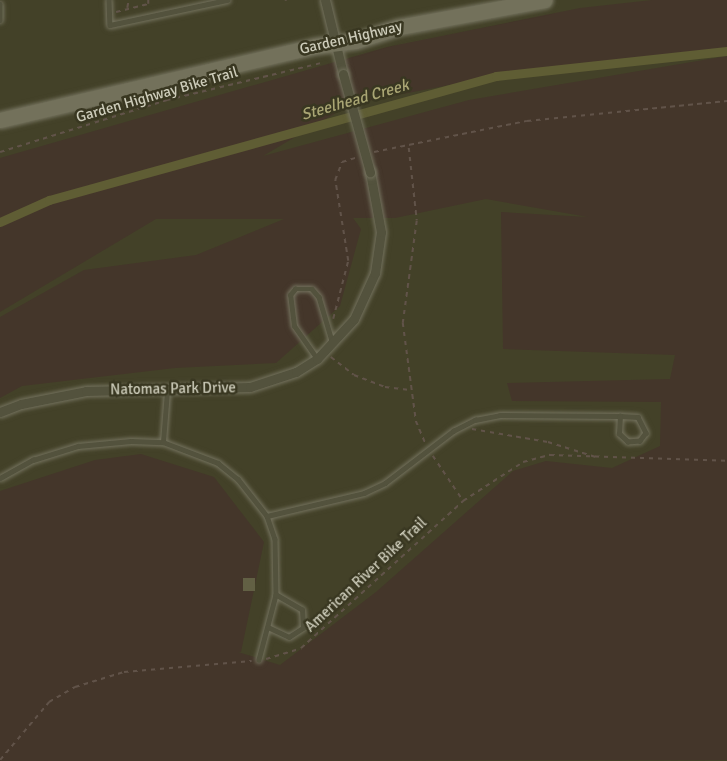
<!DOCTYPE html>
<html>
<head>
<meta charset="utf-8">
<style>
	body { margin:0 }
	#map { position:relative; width:727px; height:761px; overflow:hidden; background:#434128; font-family:Signika,sans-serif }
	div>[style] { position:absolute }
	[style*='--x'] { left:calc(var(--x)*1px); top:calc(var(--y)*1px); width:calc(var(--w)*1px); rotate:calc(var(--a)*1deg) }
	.green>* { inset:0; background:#44362a }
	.canal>* { height:9px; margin:-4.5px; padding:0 4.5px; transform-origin:4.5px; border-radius:4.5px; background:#5f5d34 }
	.building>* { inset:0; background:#626044; transform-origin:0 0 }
	.path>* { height:1.5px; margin-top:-0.75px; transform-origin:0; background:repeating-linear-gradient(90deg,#615349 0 4.5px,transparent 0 9px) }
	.roads { filter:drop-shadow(0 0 2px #74725e) drop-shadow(0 0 2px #74725e) }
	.lane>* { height:4.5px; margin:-2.25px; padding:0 2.25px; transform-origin:2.25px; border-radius:2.25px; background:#53523d }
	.street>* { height:9px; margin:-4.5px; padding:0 4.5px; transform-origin:4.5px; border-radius:4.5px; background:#53523d }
	.primary>* { height:15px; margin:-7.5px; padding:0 7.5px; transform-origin:7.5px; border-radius:7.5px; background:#73715b }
	.bridges { filter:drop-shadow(0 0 2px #74725e) drop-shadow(0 0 2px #74725e) }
	.street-bridge>* { height:9px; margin:-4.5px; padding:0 4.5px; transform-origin:4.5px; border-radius:4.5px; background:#53523d }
	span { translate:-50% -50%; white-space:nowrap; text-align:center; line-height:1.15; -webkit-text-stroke:5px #393721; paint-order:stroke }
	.street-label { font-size:15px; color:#cdccba }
	.water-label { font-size:16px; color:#aaa674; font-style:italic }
</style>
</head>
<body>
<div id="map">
	<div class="green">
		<div style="clip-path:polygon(652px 0,727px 0,727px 49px,496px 76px,351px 104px,263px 156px,469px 100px,727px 56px,727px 760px,0 761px,0 491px,95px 460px,141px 454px,214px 477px,264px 542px,241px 652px,238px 652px,280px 665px,376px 592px,513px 471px,546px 461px,612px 468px,660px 446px,661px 402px,512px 401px,507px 383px,670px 379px,675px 355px,503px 349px,501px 212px,588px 217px,486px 199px,395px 218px,353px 218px,361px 229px,340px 306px,276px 363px,175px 368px,22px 386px,0 398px,0 317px,84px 270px,196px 255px,284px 219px,156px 219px,0 312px,0 158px,387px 47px,580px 8px)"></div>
	</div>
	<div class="canal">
		<div style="--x:0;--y:222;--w:54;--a:-24.2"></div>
		<div style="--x:49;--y:200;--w:464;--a:-15.5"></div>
		<div style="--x:496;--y:76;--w:232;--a:-6.2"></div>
	</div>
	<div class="building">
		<div style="left:243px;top:578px;width:12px;height:13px"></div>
	</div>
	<div class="path">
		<div style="--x:286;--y:0;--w:1;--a:90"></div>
		<div style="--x:127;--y:8;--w:5;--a:-79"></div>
		<div style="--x:116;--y:12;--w:33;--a:-14"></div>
		<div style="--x:148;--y:4;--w:4;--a:-90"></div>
		<div style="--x:409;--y:148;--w:73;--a:83.7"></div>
		<div style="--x:417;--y:221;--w:103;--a:97.8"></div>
		<div style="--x:403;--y:323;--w:99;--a:82.4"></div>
		<div style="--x:416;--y:421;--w:25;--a:67"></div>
		<div style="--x:0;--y:152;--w:175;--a:-17.3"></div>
		<div style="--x:167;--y:100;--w:158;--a:-13.5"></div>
		<div style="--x:374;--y:152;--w:156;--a:-11.5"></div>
		<div style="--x:527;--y:121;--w:201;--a:-5.7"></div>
		<div style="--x:333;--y:319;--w:60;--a:-75.5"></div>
		<div style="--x:348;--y:261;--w:82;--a:-99.1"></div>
		<div style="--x:335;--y:180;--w:19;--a:-69"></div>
		<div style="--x:342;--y:162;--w:14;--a:-17"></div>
		<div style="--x:331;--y:357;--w:29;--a:38"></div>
		<div style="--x:354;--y:375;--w:33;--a:21"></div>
		<div style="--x:385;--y:387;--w:25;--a:7"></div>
		<div style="--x:472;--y:429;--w:77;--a:9.7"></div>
		<div style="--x:548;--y:442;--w:50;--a:17.4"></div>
		<div style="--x:433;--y:456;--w:52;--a:56"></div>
		<div style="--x:266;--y:659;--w:37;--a:-17"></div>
		<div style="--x:301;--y:648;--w:219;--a:-42.2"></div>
		<div style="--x:463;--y:501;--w:72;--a:-33"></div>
		<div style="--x:523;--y:462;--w:28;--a:-15"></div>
		<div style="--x:550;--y:455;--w:177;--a:1.9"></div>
		<div style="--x:0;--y:760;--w:76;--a:-49.8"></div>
		<div style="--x:49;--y:702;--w:30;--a:-30"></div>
		<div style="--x:75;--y:687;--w:51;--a:-17"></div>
		<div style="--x:124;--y:672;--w:128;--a:-4.9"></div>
	</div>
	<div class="roads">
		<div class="lane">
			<div style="--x:109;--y:0;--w:25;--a:88"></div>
			<div style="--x:110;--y:25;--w:120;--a:-12.1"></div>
			<div style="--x:0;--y:4;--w:16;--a:90"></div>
			<div style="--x:317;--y:359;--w:40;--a:-124.9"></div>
			<div style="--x:294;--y:326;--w:31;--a:-97"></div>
			<div style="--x:290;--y:295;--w:8;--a:-50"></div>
			<div style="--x:295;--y:289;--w:17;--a:0"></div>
			<div style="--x:312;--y:289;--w:11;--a:49"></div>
			<div style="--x:319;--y:297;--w:46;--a:73.5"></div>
			<div style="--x:163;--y:442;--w:51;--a:-85.5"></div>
			<div style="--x:0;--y:478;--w:38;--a:-29"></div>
			<div style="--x:33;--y:460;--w:47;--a:-17.3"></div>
			<div style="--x:78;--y:446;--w:53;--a:-5.4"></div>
			<div style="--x:131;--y:441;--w:32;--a:2"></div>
			<div style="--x:163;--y:442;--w:59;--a:20.9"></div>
			<div style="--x:218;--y:463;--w:26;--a:39"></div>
			<div style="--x:238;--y:479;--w:47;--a:51.9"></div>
			<div style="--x:267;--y:516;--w:24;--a:71"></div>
			<div style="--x:275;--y:539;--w:56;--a:89"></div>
			<div style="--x:276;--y:595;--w:67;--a:104.7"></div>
			<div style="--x:267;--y:516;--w:100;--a:-13.3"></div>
			<div style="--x:364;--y:493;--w:23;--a:-25"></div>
			<div style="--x:385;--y:483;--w:86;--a:-37.4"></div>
			<div style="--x:453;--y:431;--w:25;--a:-27"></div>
			<div style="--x:475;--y:420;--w:25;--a:-11"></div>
			<div style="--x:500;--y:415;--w:120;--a:0.5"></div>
			<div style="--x:620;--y:416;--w:18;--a:3"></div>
			<div style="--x:638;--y:417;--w:18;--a:63"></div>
			<div style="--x:646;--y:433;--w:10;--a:127"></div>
			<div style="--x:640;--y:441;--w:12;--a:175"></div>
			<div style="--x:628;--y:442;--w:12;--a:-138"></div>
			<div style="--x:619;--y:434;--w:18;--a:-87"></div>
			<div style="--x:268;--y:627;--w:23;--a:25"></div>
			<div style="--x:289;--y:637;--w:17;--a:-33"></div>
			<div style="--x:303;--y:628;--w:18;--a:-93"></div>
			<div style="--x:302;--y:610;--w:30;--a:-150"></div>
		</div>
		<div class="street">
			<div style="--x:325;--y:0;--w:76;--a:76.3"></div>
			<div style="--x:0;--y:412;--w:22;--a:-21"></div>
			<div style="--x:21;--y:404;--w:66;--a:-11.3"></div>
			<div style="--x:86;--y:391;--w:164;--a:-1.4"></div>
			<div style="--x:250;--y:387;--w:48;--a:-18.1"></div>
			<div style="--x:296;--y:372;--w:25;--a:-32"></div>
			<div style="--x:317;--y:359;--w:54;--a:-47.2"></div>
			<div style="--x:354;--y:319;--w:51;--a:-65.5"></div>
			<div style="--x:375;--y:273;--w:41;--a:-81.7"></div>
			<div style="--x:381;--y:232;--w:61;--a:-100.4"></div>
		</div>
		<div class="primary">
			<div style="--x:0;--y:120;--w:324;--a:-13.2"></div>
			<div style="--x:315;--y:46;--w:40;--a:-7.1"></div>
			<div style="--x:355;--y:41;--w:46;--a:-17.7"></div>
			<div style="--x:399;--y:27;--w:148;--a:-10.5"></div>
		</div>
	</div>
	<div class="bridges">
		<div class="street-bridge">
			<div style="--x:343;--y:74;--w:102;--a:74.6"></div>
		</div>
	</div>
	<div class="street-label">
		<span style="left:351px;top:38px;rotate:-13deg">Garden Highway</span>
		<span style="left:157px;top:95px;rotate:-16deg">Garden Highway Bike Trail</span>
		<span style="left:173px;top:389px;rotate:-1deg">Natomas Park Drive</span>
		<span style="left:366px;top:575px;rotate:-43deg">American River Bike Trail</span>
	</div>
	<div class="water-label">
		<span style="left:355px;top:100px;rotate:-16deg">Steelhead Creek</span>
	</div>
</div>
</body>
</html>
